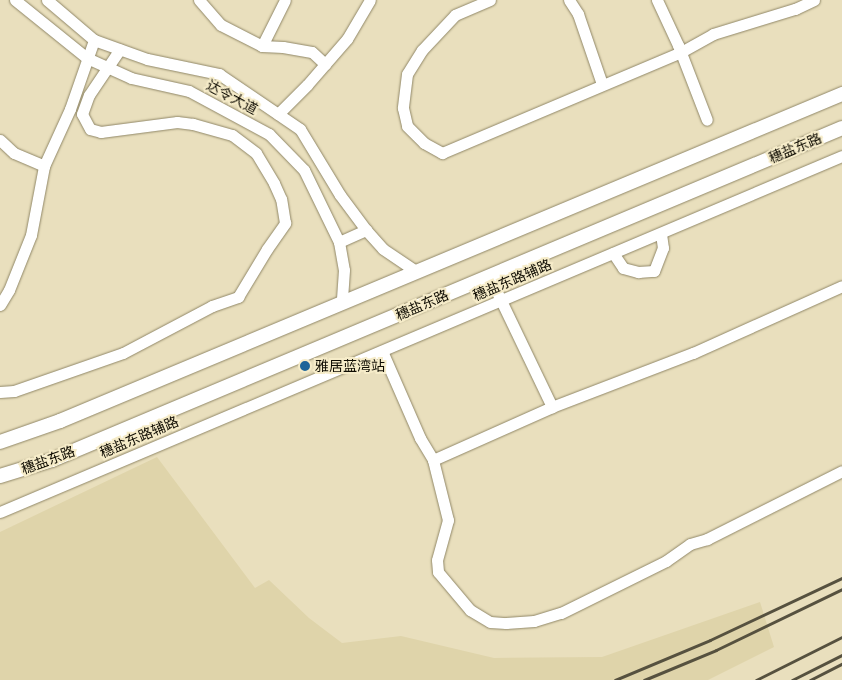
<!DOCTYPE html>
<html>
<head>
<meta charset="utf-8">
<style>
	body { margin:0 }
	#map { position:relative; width:842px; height:680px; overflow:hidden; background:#e9dfbd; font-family:Arial,"Noto Sans SC",sans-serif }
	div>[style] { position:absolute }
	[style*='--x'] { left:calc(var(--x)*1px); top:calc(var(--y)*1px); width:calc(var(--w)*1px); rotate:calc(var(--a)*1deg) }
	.built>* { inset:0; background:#dfd4aa }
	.roads { filter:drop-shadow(0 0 1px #908767) drop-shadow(0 0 1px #908767) }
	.minor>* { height:11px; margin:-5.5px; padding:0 5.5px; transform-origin:5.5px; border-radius:5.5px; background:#fff }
	.major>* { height:14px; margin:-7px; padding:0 7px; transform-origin:7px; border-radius:7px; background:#fff }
	.rail>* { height:3px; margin:-1.5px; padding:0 1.5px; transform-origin:1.5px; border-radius:1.5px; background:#56513f }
	.dots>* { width:14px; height:14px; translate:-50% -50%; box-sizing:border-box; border:2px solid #f6ecc9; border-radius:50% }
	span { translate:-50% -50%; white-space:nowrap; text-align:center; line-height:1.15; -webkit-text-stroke:4px #f6ecc9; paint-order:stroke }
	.street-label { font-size:14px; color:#0f0c02 }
	.poi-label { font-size:14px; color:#0f0c02 }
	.left { translate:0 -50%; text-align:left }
</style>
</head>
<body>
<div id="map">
	<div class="built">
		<div style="clip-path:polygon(157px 457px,255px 588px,269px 580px,309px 618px,342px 643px,401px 636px,494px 658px,602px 657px,760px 602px,774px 647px,708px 680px,0 680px,0 532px)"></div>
	</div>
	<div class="roads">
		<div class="minor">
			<div style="--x:15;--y:0;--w:92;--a:38.9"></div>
			<div style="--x:87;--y:58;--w:48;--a:24.4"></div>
			<div style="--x:131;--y:78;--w:59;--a:12.6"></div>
			<div style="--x:189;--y:91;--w:91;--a:28.3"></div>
			<div style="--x:269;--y:134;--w:50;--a:45.8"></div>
			<div style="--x:304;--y:170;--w:80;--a:64.1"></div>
			<div style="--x:339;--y:242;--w:28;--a:80"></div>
			<div style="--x:344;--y:270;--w:32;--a:94"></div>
			<div style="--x:47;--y:0;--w:62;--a:40.4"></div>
			<div style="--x:94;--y:40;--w:56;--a:19.7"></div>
			<div style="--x:147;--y:59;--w:74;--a:11.8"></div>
			<div style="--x:219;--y:74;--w:98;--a:34.2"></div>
			<div style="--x:300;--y:129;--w:77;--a:58.8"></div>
			<div style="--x:340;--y:195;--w:44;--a:53.4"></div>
			<div style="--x:366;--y:230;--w:25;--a:48"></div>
			<div style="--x:383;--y:249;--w:40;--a:34"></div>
			<div style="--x:199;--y:0;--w:33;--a:49"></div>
			<div style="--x:221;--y:25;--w:46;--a:27.1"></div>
			<div style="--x:262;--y:46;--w:21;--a:3"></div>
			<div style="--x:283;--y:47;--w:29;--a:10"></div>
			<div style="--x:312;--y:52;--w:18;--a:43"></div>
			<div style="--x:490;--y:0;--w:38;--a:157"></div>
			<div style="--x:455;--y:15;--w:48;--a:133.3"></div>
			<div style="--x:422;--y:50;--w:28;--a:122"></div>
			<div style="--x:407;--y:74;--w:34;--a:97"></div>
			<div style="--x:403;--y:108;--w:18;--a:77"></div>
			<div style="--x:407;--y:126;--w:24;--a:45"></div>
			<div style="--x:424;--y:143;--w:21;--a:29"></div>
			<div style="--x:442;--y:153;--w:259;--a:-22.9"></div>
			<div style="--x:681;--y:52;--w:37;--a:-29"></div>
			<div style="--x:713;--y:34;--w:86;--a:-17"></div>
			<div style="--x:795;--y:9;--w:21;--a:-25"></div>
			<div style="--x:569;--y:0;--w:17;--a:57"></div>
			<div style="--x:578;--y:14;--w:74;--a:71.1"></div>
			<div style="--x:657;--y:0;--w:50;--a:65"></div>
			<div style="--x:678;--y:45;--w:80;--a:68.9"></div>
			<div style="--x:262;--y:46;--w:51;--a:-63.4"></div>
			<div style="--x:278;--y:114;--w:41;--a:-45"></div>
			<div style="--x:307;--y:85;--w:61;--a:-49"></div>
			<div style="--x:347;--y:39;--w:45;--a:-59.5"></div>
			<div style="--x:0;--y:140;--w:19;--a:43"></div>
			<div style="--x:14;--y:153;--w:33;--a:23"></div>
			<div style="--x:339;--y:242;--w:30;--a:-24"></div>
			<div style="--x:613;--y:253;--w:18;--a:56"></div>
			<div style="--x:623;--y:268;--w:16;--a:15"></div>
			<div style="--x:638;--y:272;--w:16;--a:-4"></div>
			<div style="--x:654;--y:271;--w:25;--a:-69"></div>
			<div style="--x:663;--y:248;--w:15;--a:-98"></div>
			<div style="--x:493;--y:275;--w:15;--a:79"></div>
			<div style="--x:496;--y:290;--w:130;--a:64.4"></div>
			<div style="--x:0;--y:305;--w:17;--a:-59"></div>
			<div style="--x:9;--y:290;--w:59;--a:-68.2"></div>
			<div style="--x:31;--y:235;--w:70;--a:-79.3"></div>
			<div style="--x:44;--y:166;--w:63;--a:-65.5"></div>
			<div style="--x:70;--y:109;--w:73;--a:-70.8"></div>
			<div style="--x:382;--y:351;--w:95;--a:66.4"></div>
			<div style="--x:420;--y:438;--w:26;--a:59"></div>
			<div style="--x:433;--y:460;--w:62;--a:76"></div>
			<div style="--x:448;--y:520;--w:41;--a:105.4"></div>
			<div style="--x:437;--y:560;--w:12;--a:85"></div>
			<div style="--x:438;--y:572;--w:50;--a:49.9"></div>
			<div style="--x:470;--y:610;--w:23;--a:31"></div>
			<div style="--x:490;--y:622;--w:16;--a:4"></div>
			<div style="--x:506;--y:623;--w:28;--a:-4"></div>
			<div style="--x:534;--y:621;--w:28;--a:-17"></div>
			<div style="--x:561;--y:613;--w:117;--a:-26.3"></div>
			<div style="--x:666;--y:561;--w:29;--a:-35"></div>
			<div style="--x:690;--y:544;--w:18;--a:-16"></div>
			<div style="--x:707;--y:539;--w:151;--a:-26.7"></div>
			<div style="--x:0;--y:392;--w:14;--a:-4"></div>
			<div style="--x:14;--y:391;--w:115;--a:-19.2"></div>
			<div style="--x:123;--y:353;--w:101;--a:-27.8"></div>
			<div style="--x:212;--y:306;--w:28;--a:-19"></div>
			<div style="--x:238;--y:297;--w:56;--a:-58.9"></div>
			<div style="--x:267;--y:249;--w:32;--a:-55"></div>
			<div style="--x:285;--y:223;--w:24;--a:-99"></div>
			<div style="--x:281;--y:199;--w:17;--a:-114"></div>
			<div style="--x:274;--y:183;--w:35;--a:-121"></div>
			<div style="--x:256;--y:153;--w:30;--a:-143"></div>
			<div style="--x:232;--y:135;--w:41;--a:-164.2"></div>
			<div style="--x:193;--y:124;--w:16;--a:-173"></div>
			<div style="--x:177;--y:122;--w:77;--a:172.5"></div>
			<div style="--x:101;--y:132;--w:11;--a:-165"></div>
			<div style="--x:90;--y:129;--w:17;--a:-118"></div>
			<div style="--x:82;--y:114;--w:20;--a:-70"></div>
			<div style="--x:89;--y:95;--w:55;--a:-56"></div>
			<div style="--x:433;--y:460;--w:130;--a:-24"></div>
			<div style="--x:552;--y:407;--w:151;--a:-21"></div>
			<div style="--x:693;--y:353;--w:163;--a:-24.2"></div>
			<div style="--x:0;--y:512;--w:914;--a:-22.92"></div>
		</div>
		<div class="major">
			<div style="--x:0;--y:442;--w:64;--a:-19.3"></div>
			<div style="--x:60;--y:421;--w:848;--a:-22.69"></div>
			<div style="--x:0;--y:476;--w:54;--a:-17.1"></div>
			<div style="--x:52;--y:460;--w:857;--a:-22.79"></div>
		</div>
	</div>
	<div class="rail">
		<div style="--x:615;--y:680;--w:103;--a:-22.8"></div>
		<div style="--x:710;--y:640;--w:146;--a:-25.2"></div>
		<div style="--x:644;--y:680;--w:78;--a:-22.6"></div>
		<div style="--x:716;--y:650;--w:140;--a:-25.8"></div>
		<div style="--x:756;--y:680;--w:96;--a:-26.6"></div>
		<div style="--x:792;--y:680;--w:56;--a:-26.6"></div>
		<div style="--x:810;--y:680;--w:36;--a:-27"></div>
	</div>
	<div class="dots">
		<div style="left:305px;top:366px;background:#1d6599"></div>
	</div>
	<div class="street-label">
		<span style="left:232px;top:97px;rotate:28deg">达令大道</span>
		<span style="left:795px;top:148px;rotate:-23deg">穗盐东路</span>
		<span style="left:512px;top:280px;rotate:-23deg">穗盐东路辅路</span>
		<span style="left:422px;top:305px;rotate:-23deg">穗盐东路</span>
		<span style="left:139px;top:437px;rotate:-23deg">穗盐东路辅路</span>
		<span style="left:48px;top:460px;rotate:-20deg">穗盐东路</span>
	</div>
	<div class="poi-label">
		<span class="left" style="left:315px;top:366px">雅居蓝湾站</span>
	</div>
</div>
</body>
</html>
